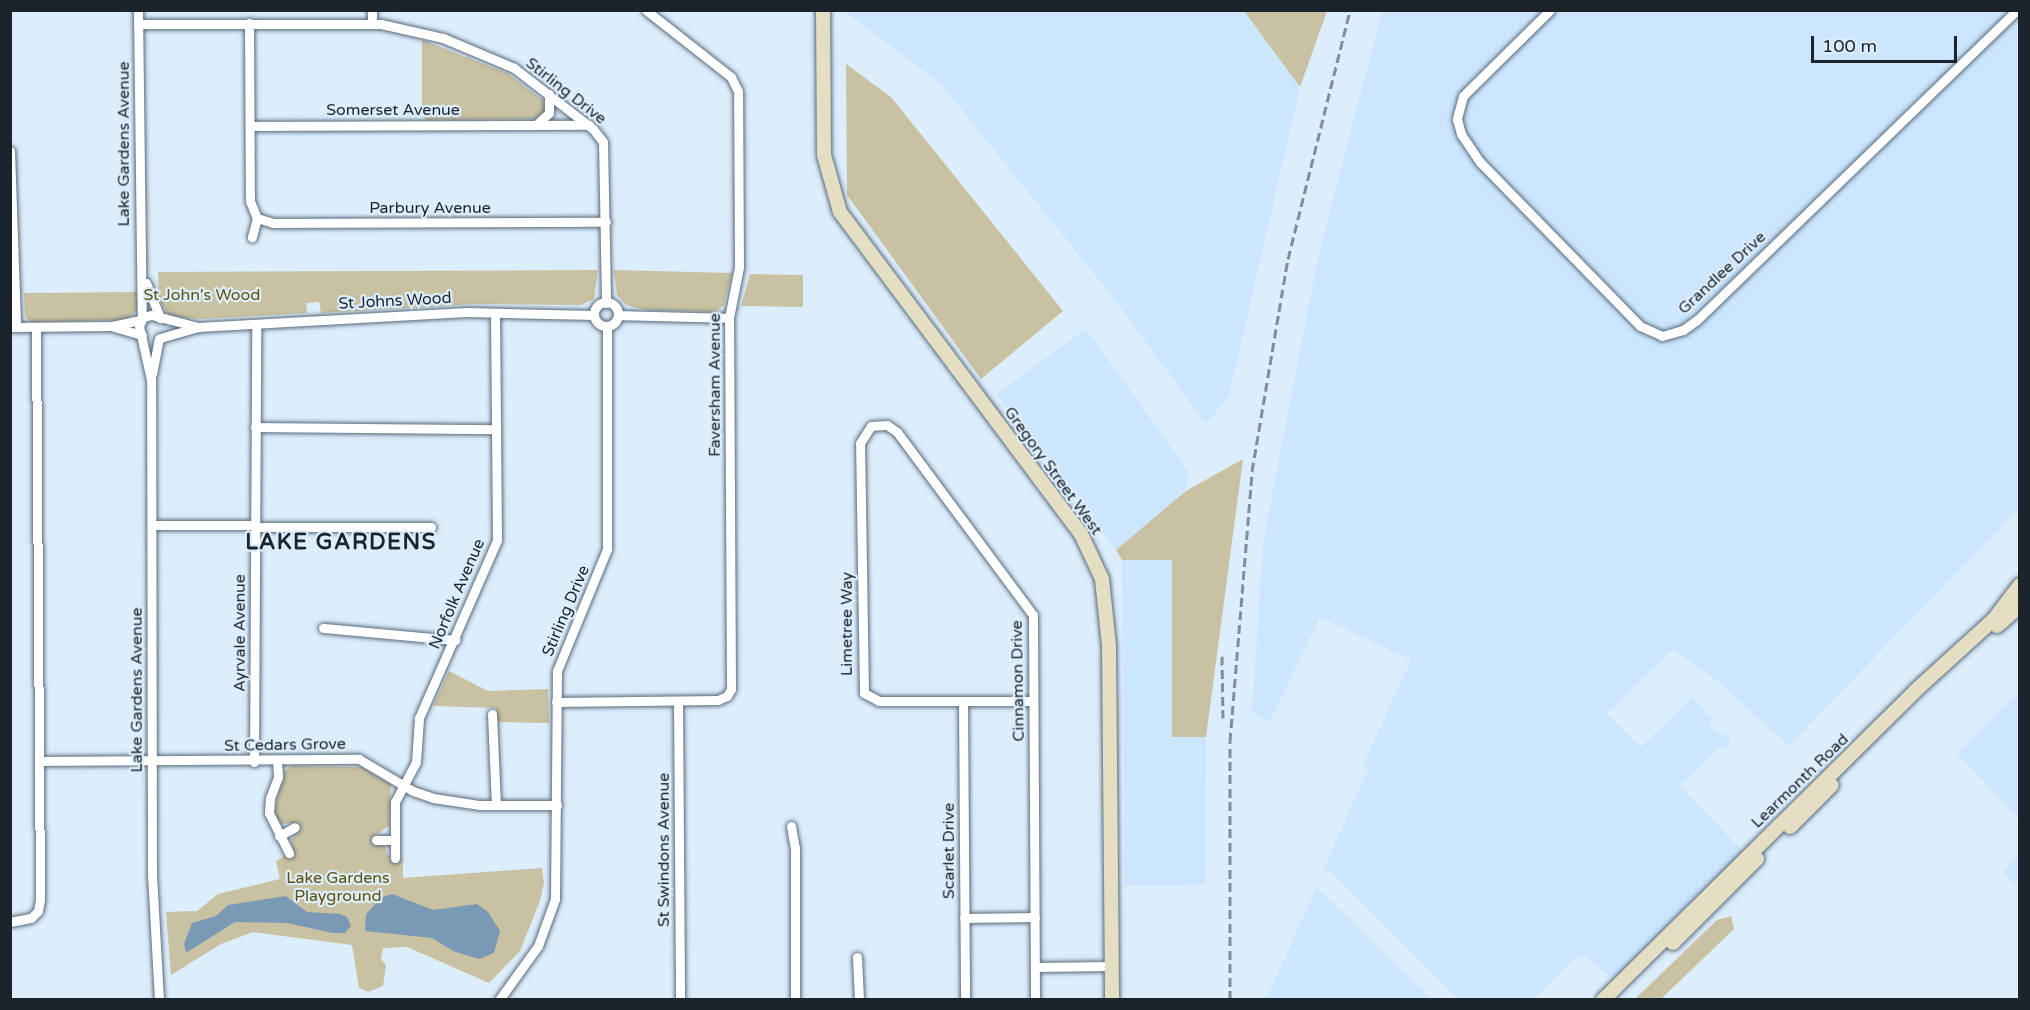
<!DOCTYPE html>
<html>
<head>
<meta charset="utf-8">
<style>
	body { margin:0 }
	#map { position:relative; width:2030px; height:1010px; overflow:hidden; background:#dcedfc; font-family:"Varela Round",sans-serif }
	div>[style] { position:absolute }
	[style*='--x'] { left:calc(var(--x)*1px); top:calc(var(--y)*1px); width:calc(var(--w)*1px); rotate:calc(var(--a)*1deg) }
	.built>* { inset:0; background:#cbe6fe }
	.green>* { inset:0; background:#c9c2a2 }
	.water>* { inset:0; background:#7a99b4 }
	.roads { filter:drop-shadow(0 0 2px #596b7b) drop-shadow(0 0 2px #596b7b) }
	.minor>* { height:9px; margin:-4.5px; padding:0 4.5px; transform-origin:4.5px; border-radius:4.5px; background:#fff }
	.minor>.ring { margin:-4.5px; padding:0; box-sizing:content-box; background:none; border:9px solid #fff; border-radius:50% }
	.secondary>* { height:14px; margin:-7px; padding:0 7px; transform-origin:7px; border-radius:7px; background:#e4dec3 }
	.rail>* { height:3px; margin-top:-1.5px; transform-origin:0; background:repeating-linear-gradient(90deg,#818e99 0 9px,transparent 0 13.5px) }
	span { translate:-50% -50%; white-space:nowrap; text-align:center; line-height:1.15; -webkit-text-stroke:4.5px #dcedfc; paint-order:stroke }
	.street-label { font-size:16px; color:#1c242b }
	.park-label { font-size:16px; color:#5e500c }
	.district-label { font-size:22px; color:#1c242b; font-weight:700; letter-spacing:1.5px }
	.frame { position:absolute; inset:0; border:12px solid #1c242b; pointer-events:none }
	.scale { position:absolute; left:1811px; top:36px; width:146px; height:27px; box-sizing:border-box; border:3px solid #1c242b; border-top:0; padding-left:8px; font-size:18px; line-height:21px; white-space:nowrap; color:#1c242b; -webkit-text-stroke:4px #dcedfc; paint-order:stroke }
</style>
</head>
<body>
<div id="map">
	<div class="built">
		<div style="clip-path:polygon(844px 11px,1244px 11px,1300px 87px,1229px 396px,1206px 424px,1112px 296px,941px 84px)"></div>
		<div style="clip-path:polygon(1382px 11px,2019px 11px,2019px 508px,1789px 746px,1719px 682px,1673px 649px,1607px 713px,1641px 747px,1692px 697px,1713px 720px,1709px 725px,1720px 736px,1724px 733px,1732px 741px,1724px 749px,1721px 746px,1680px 785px,1747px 856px,1624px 979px,1609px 976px,1586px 956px,1576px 957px,1534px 999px,1457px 999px,1332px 873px,1323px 870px,1369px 768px,1363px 765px,1411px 660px,1320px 617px,1270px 721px,1252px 712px,1263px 543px,1318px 257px)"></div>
		<div style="clip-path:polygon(1086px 329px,1188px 471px,1186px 491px,1116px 550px,997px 394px)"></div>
		<div style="clip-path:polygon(1172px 559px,1172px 737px,1206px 737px,1205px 885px,1125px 886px,1122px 560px)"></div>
		<div style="clip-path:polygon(2019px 693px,2019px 819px,1957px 754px)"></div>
		<div style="clip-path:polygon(2019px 852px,2019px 877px,2014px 883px,2003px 872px)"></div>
		<div style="clip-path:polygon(1317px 887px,1431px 999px,1266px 999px)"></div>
	</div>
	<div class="green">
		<div style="clip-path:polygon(1244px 11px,1327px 11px,1300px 87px)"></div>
		<div style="clip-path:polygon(422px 40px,507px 73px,544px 101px,546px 112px,535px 119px,426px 120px,422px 114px)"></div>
		<div style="clip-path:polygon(846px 64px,891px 97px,1063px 311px,981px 379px,847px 195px)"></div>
		<div style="clip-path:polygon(598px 270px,594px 299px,581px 305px,475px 304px,321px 313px,319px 302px,306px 303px,307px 313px,202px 319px,169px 317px,159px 298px,158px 272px)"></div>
		<div style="clip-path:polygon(614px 270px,732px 273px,724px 305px,716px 312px,646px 310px,626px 305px,617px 295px)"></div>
		<div style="clip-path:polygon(750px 274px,803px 275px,803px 307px,741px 306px)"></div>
		<div style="clip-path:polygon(138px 292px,137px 311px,125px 320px,31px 322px,25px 317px,24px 293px)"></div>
		<div style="clip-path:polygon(1243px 459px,1206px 737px,1172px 737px,1172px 560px,1122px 560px,1116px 550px,1186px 491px)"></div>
		<div style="clip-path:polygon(449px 671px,488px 691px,548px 689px,549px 723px,498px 722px,496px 708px,433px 706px)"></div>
		<div style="clip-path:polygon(291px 766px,362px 767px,391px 784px,389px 826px,375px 835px,375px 844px,385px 847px,390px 859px,403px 859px,403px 878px,542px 868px,544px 883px,540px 901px,520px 951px,489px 983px,407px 947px,383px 948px,381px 959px,386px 965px,383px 986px,368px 992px,359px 988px,352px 945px,253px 932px,221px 944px,171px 975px,166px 912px,197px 911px,218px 894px,280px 879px,276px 861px,293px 851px,291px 840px,298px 831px,294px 823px,281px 824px,274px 814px,283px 772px)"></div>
		<div style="clip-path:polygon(1731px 916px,1734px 929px,1661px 999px,1635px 999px,1717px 920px)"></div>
	</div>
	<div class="water">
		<div style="clip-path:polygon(392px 894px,433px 910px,477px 904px,488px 912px,500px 931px,494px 953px,479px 959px,453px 951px,432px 938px,365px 931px,366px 914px,382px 897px)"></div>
		<div style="clip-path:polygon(286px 896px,307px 912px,340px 914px,347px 917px,351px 926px,345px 933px,333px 933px,287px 923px,235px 922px,186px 953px,184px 944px,192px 923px,216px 916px,228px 905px)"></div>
	</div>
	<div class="roads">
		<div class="minor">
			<div style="--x:138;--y:10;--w:309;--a:89.3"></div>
			<div style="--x:372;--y:10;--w:13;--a:90"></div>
			<div style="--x:1550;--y:10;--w:122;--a:135.3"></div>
			<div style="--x:1463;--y:96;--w:24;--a:105"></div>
			<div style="--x:1457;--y:119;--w:16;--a:75"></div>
			<div style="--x:1461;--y:134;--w:34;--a:56"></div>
			<div style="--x:1480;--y:162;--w:229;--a:45.7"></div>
			<div style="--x:1640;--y:326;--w:24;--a:24"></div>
			<div style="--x:1662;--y:336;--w:22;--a:-16"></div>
			<div style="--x:1683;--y:330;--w:17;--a:-36"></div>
			<div style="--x:1697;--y:320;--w:446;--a:-44.1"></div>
			<div style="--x:249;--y:23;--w:178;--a:89.7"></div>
			<div style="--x:250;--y:201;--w:18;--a:68"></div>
			<div style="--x:257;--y:218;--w:20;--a:105"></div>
			<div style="--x:138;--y:24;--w:243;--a:0"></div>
			<div style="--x:381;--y:24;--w:64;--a:12.7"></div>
			<div style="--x:443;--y:38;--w:77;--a:22.9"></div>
			<div style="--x:514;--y:68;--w:100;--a:37.7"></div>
			<div style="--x:593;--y:129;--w:16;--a:52"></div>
			<div style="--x:603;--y:142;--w:161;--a:88.9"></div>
			<div style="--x:537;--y:124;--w:16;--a:-43"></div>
			<div style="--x:549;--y:113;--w:19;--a:-90"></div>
			<div style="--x:250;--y:126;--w:339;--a:-0.2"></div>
			<div style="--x:10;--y:151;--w:176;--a:88"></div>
			<div style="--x:257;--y:218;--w:17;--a:17"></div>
			<div style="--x:273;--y:223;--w:333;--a:-0.2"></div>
			<div style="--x:146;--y:283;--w:38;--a:68"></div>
			<div class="ring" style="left:594px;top:302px;width:15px;height:15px"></div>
			<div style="--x:618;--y:315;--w:111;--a:1.5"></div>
			<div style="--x:10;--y:327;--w:102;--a:-0.6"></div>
			<div style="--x:112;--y:326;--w:30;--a:-12"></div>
			<div style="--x:114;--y:327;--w:29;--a:16"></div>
			<div style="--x:160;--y:338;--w:40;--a:-16"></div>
			<div style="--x:198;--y:327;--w:269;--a:-3.2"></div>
			<div style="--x:467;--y:312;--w:127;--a:1.4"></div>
			<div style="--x:152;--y:374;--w:36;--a:-79"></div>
			<div style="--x:255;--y:427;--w:240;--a:0.5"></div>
			<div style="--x:152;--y:525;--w:103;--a:0"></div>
			<div style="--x:255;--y:527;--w:176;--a:0"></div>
			<div style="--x:323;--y:628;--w:133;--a:5.2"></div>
			<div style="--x:678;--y:701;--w:299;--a:89.6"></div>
			<div style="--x:963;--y:701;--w:299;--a:89.6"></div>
			<div style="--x:1033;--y:701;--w:154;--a:180"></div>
			<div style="--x:879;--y:701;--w:17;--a:-152"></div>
			<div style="--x:864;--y:693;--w:250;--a:-90.9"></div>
			<div style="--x:860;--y:443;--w:20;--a:-57"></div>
			<div style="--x:871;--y:426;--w:16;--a:-4"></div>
			<div style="--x:887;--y:425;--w:12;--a:35"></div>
			<div style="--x:897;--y:432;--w:228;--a:53.4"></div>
			<div style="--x:1033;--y:615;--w:385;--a:89.7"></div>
			<div style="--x:556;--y:702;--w:162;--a:-0.7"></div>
			<div style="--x:718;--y:700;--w:10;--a:-24"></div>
			<div style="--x:727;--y:696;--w:8;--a:-60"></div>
			<div style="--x:731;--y:689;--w:371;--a:-90.3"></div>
			<div style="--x:729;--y:318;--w:52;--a:-78.9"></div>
			<div style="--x:739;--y:267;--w:176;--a:-90.3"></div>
			<div style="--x:738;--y:91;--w:16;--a:-117"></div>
			<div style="--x:731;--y:77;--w:108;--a:-141.8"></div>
			<div style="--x:492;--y:714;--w:91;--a:87.5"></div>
			<div style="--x:39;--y:761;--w:320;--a:-0.4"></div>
			<div style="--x:359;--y:759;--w:63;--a:30.7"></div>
			<div style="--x:413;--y:791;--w:21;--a:19"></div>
			<div style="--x:433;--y:798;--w:48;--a:8.5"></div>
			<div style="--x:480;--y:805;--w:77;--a:0"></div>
			<div style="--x:277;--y:761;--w:16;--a:86"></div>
			<div style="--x:278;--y:777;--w:22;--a:111"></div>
			<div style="--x:270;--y:798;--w:15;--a:94"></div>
			<div style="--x:269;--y:813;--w:45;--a:63.4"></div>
			<div style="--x:254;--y:762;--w:438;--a:-89.7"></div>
			<div style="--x:791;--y:826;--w:22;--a:80"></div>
			<div style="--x:795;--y:848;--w:152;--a:90"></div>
			<div style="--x:279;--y:836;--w:18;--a:-29"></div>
			<div style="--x:376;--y:840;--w:18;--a:0"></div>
			<div style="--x:395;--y:858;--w:56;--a:-90"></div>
			<div style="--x:395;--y:802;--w:45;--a:-62.3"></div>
			<div style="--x:416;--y:762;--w:44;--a:-86.1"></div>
			<div style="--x:419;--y:718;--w:194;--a:-66.3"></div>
			<div style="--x:497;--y:540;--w:227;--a:-90.5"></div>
			<div style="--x:964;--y:918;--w:71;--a:-0.8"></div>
			<div style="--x:10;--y:922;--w:21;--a:-11"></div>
			<div style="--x:31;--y:918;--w:10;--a:-45"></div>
			<div style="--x:38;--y:911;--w:11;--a:-80"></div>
			<div style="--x:40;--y:900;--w:573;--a:-90.4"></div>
			<div style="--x:857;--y:957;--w:43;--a:87.3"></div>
			<div style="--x:1035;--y:967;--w:77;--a:-0.7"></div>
			<div style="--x:159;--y:1000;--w:126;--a:-93.2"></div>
			<div style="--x:152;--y:874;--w:494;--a:-90.1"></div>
			<div style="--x:151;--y:380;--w:55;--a:-102.5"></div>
			<div style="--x:139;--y:326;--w:10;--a:-66"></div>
			<div style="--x:143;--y:317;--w:9;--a:-13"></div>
			<div style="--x:152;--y:315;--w:48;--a:14.6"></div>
			<div style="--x:499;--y:1000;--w:67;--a:-54.2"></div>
			<div style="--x:538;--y:946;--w:50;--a:-70.1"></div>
			<div style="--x:555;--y:899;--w:228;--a:-89.5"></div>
			<div style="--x:557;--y:671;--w:132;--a:-67.7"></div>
			<div style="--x:607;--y:549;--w:223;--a:-90"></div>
		</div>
		<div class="secondary">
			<div style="--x:823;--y:10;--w:145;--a:89.6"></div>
			<div style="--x:824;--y:155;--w:59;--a:74.3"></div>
			<div style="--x:840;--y:212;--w:402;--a:53.2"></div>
			<div style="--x:1081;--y:534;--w:50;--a:65"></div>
			<div style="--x:1102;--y:579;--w:67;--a:84"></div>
			<div style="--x:1109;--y:646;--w:354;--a:89.5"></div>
			<div style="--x:1997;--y:626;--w:30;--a:-41"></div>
			<div style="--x:1790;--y:827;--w:59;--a:-45"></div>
			<div style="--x:1673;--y:943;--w:119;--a:-45"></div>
			<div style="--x:1603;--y:1000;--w:439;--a:-44.7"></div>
			<div style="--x:1915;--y:691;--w:107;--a:-42.3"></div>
			<div style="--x:1994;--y:619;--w:43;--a:-52.6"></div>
		</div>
	</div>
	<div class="rail">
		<div style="--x:1222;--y:656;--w:62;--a:89.1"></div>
		<div style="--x:1230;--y:1000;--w:259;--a:-90"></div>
		<div style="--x:1230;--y:741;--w:271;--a:-85.3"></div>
		<div style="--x:1252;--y:471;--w:215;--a:-80.4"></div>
		<div style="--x:1288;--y:259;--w:257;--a:-76"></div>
	</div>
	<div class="street-label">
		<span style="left:566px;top:91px;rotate:38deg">Stirling Drive</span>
		<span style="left:393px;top:110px">Somerset Avenue</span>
		<span style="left:124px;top:144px;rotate:-90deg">Lake Gardens Avenue</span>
		<span style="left:430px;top:208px">Parbury Avenue</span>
		<span style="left:1722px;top:273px;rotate:-43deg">Grandlee Drive</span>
		<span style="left:395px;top:301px;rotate:-3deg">St Johns Wood</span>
		<span style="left:715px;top:385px;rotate:-90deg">Faversham Avenue</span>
		<span style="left:1053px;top:471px;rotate:54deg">Gregory Street West</span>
		<span style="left:457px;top:594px;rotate:-67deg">Norfolk Avenue</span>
		<span style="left:566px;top:611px;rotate:-67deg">Stirling Drive</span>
		<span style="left:847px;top:624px;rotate:-90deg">Limetree Way</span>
		<span style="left:240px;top:633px;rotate:-90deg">Ayrvale Avenue</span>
		<span style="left:1018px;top:681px;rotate:-91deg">Cinnamon Drive</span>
		<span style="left:137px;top:690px;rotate:-90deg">Lake Gardens Avenue</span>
		<span style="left:285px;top:745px;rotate:-1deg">St Cedars Grove</span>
		<span style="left:1800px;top:781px;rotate:-44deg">Learmonth Road</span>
		<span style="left:664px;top:850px;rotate:-90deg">St Swindons Avenue</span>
		<span style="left:949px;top:851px;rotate:-90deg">Scarlet Drive</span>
	</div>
	<div class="park-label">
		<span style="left:202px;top:295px">St John's Wood</span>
		<span style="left:338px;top:887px">Lake Gardens<br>Playground</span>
	</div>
	<div class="district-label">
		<span style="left:341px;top:543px">LAKE GARDENS</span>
	</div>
	<div class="frame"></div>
	<div class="scale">100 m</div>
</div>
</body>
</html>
